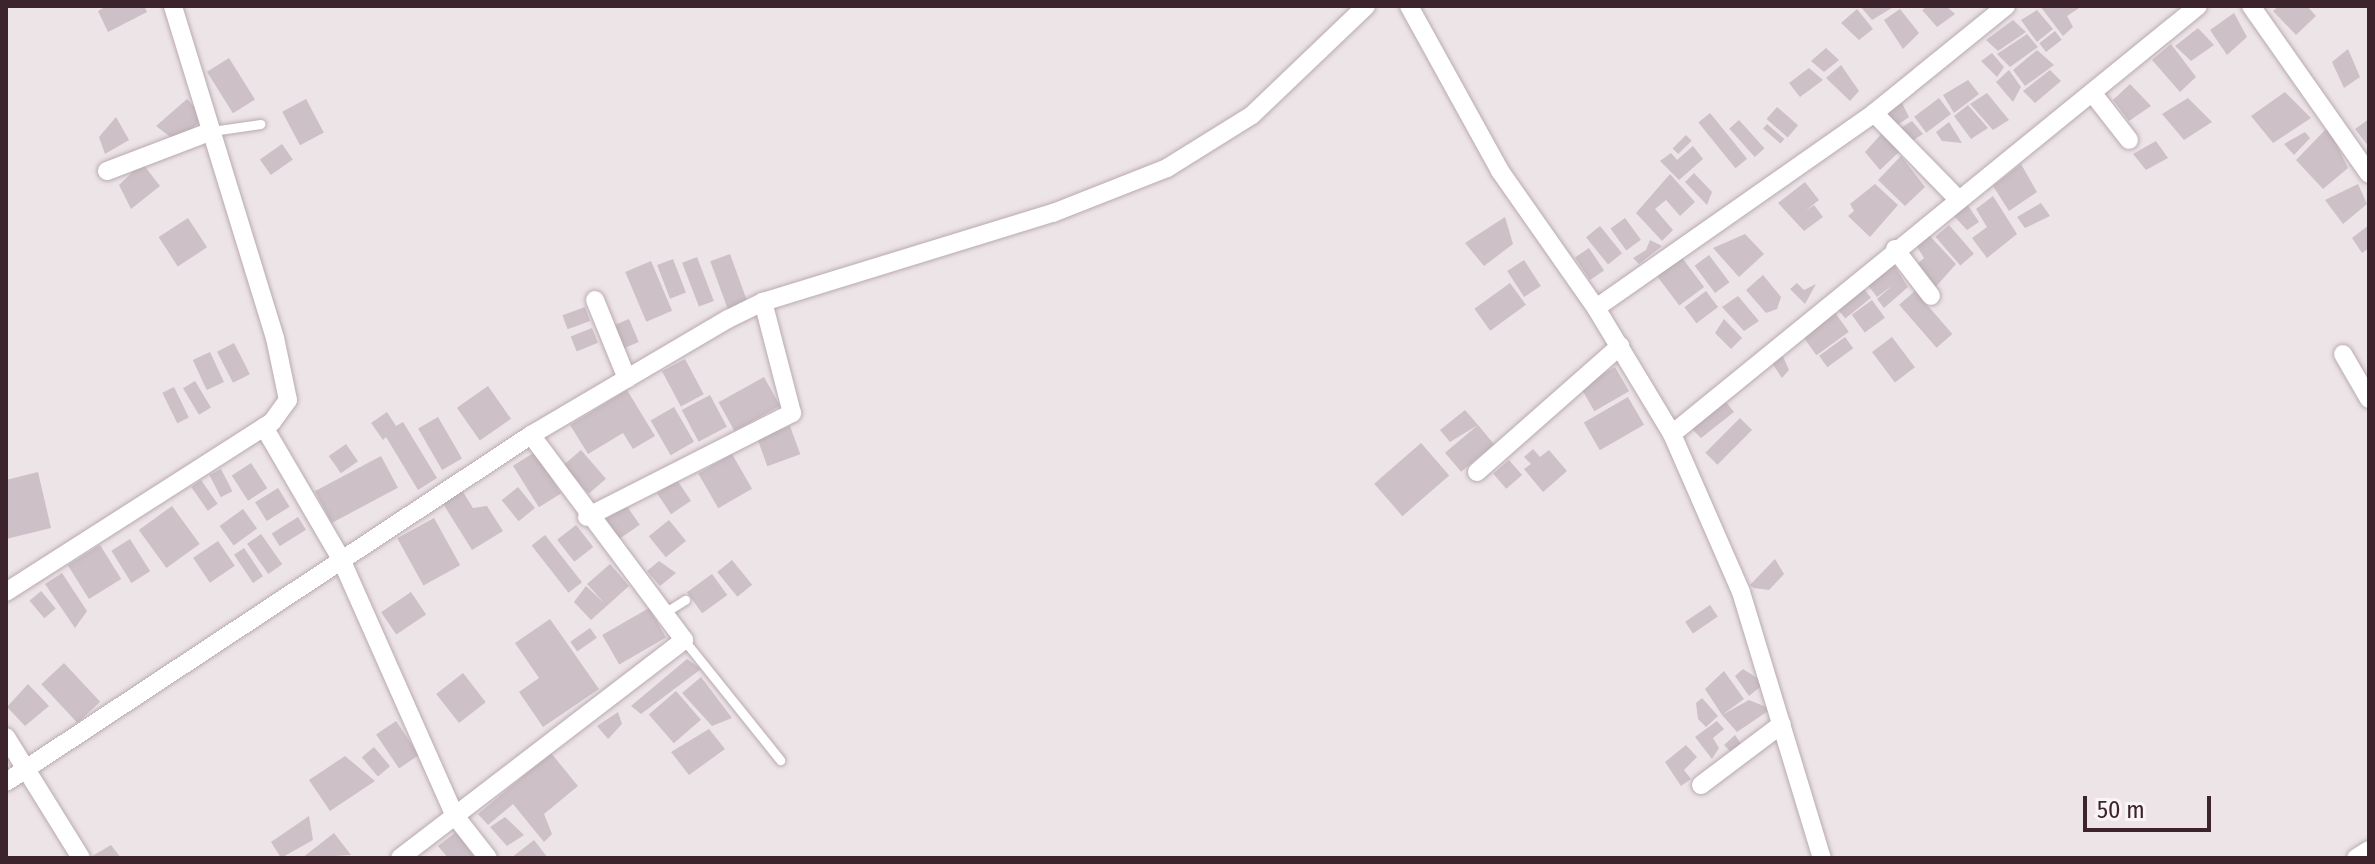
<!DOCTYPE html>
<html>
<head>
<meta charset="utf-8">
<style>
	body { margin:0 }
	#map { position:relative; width:2375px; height:864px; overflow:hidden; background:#ede4e8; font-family:"Fira Sans Condensed",sans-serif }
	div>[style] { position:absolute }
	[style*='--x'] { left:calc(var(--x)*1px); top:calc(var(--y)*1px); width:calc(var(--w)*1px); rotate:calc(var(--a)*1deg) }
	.building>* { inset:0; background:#cdc0c7; transform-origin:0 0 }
	.roads { filter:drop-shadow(0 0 2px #b8aab0) drop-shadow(0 0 2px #b8aab0) }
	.lane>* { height:9px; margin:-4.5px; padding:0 4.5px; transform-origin:4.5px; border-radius:4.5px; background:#fff }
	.street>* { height:18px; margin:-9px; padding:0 9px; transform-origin:9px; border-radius:9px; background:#fff }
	span { translate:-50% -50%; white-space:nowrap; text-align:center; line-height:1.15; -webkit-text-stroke:6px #f9f5f7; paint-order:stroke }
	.frame { position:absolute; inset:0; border:8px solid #3d242c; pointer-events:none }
	.scale { position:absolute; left:2083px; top:796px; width:128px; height:36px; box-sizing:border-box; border:4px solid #3d242c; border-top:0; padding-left:10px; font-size:24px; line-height:28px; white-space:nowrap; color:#3d242c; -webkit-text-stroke:6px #f9f5f7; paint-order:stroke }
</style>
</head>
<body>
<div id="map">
	<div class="building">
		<div style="clip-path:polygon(107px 6px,144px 6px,147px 12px,108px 32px,98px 11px)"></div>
		<div style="clip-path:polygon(1860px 6px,1895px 6px,1872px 20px)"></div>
		<div style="clip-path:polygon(1928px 6px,1946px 6px,1955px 14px,1937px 27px,1922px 10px)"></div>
		<div style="clip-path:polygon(2040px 6px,2082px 6px,2067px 16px,2073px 27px,2063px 36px)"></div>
		<div style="clip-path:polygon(2279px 6px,2307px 6px,2316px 16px,2296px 35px,2273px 11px)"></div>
		<div style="clip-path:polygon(1857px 9px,1873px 29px,1859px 40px,1841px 23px)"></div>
		<div style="clip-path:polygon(1900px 9px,1919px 33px,1903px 49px,1884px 20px)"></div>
		<div style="clip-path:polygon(2037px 10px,2053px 29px,2037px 42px,2021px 20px)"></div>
		<div style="clip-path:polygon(2234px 13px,2247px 37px,2227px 55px,2210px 30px)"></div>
		<div style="clip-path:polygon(2013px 20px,2026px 32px,1998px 51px,1986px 40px)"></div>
		<div style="clip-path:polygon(2198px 28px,2214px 45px,2191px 61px,2175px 46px)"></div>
		<div style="left:2055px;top:31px;width:11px;height:20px;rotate:52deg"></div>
		<div style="clip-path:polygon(2027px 34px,2038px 47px,2010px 67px,1997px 54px)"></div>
		<div style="clip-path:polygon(2171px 44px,2196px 77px,2180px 92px,2152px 60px)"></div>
		<div style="clip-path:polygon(1826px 48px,1839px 60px,1824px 72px,1811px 61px)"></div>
		<div style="clip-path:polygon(2348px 49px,2360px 77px,2344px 88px,2332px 62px)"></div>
		<div style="clip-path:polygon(2037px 50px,2054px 65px,2025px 86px,2013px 70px)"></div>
		<div style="clip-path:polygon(1992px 53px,2004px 67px,1997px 77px,1981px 61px)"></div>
		<div style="left:229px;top:58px;width:49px;height:26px;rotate:58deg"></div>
		<div style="clip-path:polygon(1841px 65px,1859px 91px,1850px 101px,1826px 78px)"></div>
		<div style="clip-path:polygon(1809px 68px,1823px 80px,1800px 97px,1789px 83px)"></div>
		<div style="clip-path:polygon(2009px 70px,2021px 87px,2013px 102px,1996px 82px)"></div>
		<div style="clip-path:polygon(2050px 70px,2061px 81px,2035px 103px,2023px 91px)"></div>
		<div style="clip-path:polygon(1968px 80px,1979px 94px,1954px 113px,1943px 95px)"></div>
		<div style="clip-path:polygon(2130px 84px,2151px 106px,2129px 121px,2113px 100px)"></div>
		<div style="clip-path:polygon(2285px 92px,2311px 118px,2273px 143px,2251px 116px)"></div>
		<div style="clip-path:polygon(1987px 93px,2009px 120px,1993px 130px,1970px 104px)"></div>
		<div style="left:1939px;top:98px;width:20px;height:31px;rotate:53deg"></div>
		<div style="clip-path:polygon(2188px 98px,2212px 122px,2184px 140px,2162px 114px)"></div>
		<div style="clip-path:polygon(187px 99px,204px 118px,177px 142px,156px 126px)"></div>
		<div style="left:306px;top:99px;width:38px;height:27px;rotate:62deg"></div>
		<div style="clip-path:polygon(1902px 103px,1909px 117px,1896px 126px,1886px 113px)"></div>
		<div style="clip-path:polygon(1968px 105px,1988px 128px,1971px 139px,1954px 116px)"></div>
		<div style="left:1777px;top:107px;width:28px;height:16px;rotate:41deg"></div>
		<div style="left:1710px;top:113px;width:59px;height:15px;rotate:51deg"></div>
		<div style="clip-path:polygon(116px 117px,129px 140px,105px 154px,99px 137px)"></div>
		<div style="clip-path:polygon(2369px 119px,2369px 147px,2355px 129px)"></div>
		<div style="left:1739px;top:120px;width:38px;height:13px;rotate:48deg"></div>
		<div style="clip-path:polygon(1912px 121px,1923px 134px,1909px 143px,1899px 129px)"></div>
		<div style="clip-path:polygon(1949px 122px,1962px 143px,1942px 141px,1936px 132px)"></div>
		<div style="left:1767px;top:124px;width:23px;height:6px;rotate:41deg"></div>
		<div style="clip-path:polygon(2328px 127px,2348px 168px,2323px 189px,2296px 160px)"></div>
		<div style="clip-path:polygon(1884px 131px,1902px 149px,1880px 170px,1865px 152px)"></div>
		<div style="clip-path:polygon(2305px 132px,2310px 138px,2294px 155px,2284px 144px)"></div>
		<div style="left:1686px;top:135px;width:8px;height:19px;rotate:45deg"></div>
		<div style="clip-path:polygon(2156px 141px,2168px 158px,2146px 170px,2133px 154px)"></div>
		<div style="left:282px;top:144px;width:19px;height:27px;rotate:55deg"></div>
		<div style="clip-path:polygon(1693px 146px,1703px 159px,1679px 180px,1660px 161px,1671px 153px,1677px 160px)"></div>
		<div style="clip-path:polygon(1901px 156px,1925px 187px,1905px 206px,1878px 180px)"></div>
		<div style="clip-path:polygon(142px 163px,160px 186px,131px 209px,119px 185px)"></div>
		<div style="clip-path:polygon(2021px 164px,2037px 192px,2009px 211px,1993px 186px)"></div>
		<div style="clip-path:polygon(1694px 173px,1712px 192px,1707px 205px,1685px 182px)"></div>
		<div style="clip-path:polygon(1670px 174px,1695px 202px,1680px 216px,1666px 200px,1655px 209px,1673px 230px,1662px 241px,1636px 213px)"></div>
		<div style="clip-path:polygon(1805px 182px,1819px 200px,1805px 211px,1814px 205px,1823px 217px,1804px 231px,1778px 203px)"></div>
		<div style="clip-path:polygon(1875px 184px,1898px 205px,1870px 237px,1848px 216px,1854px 211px,1850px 204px)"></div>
		<div style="clip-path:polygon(2358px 184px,2367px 204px,2343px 224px,2325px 200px)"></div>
		<div style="clip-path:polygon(1993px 196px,2017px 234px,1987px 258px,1972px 238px,1987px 227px,1976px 209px)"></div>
		<div style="clip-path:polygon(2041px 203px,2050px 216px,2025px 228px,2017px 217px)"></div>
		<div style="clip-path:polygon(1967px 204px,1979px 222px,1967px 230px,1954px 216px)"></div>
		<div style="clip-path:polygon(1505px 217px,1513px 244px,1484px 266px,1465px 243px)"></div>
		<div style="left:188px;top:218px;width:35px;height:35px;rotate:57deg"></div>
		<div style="left:1625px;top:218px;width:27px;height:18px;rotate:54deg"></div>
		<div style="left:1949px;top:225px;width:38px;height:18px;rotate:49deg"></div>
		<div style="clip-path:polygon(2369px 225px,2369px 248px,2362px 253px,2352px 238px)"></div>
		<div style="left:1600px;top:226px;width:35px;height:18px;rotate:51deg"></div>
		<div style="clip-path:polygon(1745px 234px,1764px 254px,1739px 277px,1713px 248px)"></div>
		<div style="clip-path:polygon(1928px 234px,1956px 264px,1932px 291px,1914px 267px,1924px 258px,1914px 242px)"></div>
		<div style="clip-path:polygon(1650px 240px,1662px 246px,1639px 264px,1633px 258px,1646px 250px)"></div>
		<div style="left:1589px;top:248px;width:27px;height:17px;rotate:56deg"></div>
		<div style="left:730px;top:254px;width:51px;height:21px;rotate:70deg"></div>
		<div style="left:1680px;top:255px;width:40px;height:31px;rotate:53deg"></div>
		<div style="left:1709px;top:255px;width:34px;height:18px;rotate:53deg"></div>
		<div style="left:697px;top:257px;width:47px;height:16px;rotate:69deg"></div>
		<div style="left:673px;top:259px;width:36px;height:17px;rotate:69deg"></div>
		<div style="clip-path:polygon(1890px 259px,1908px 287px,1884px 308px,1877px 299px,1893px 285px,1877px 297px,1864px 280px)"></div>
		<div style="left:1524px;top:260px;width:31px;height:20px;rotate:57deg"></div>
		<div style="left:651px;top:261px;width:54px;height:28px;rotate:67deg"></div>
		<div style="clip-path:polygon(1763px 275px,1781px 297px,1777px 309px,1766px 313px,1746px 290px)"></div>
		<div style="left:1510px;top:283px;width:27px;height:44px;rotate:54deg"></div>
		<div style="clip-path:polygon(1797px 283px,1804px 290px,1816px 284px,1805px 304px,1790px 289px)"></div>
		<div style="left:1859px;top:283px;width:19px;height:33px;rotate:51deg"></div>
		<div style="left:1706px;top:291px;width:20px;height:27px;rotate:53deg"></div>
		<div style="left:1915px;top:291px;width:57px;height:21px;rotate:49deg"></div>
		<div style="clip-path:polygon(1738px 296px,1759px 321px,1744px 331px,1722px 307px)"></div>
		<div style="left:1872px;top:300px;width:22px;height:25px;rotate:54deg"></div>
		<div style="left:585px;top:307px;width:15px;height:24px;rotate:70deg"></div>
		<div style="left:1833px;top:310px;width:27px;height:40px;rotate:54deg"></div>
		<div style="left:629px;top:319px;width:25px;height:20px;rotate:67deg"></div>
		<div style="clip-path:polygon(1724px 319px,1742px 338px,1731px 349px,1715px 333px)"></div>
		<div style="left:592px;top:328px;width:16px;height:23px;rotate:68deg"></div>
		<div style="left:1845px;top:337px;width:14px;height:32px;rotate:54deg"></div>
		<div style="left:1892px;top:337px;width:38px;height:25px;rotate:53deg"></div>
		<div style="left:234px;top:343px;width:35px;height:19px;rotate:63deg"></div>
		<div style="clip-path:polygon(1780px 350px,1789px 370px,1782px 378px,1770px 360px)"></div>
		<div style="left:210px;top:352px;width:33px;height:19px;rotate:65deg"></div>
		<div style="left:685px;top:359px;width:40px;height:26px;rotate:62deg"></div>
		<div style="left:1615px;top:367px;width:28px;height:40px;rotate:60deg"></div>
		<div style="left:764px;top:377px;width:33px;height:52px;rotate:61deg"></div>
		<div style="left:195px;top:381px;width:31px;height:14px;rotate:59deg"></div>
		<div style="left:488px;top:386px;width:40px;height:38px;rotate:55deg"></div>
		<div style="left:174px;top:387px;width:34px;height:13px;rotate:64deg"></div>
		<div style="clip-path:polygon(627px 390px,655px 436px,633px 449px,623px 433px,588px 454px,570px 425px)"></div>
		<div style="left:710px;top:395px;width:36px;height:32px;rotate:62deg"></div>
		<div style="left:1628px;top:397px;width:32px;height:51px;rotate:60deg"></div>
		<div style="clip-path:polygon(1723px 398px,1734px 412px,1701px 438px,1690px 427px)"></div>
		<div style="left:674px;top:407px;width:40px;height:27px;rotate:60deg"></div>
		<div style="clip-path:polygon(1465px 410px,1478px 425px,1450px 442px,1440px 430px)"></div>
		<div style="clip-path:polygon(387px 412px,396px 426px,403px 422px,437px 478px,418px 490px,386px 437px,383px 440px,371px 423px)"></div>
		<div style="left:438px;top:417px;width:48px;height:23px;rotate:60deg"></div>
		<div style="left:1740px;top:418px;width:17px;height:49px;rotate:45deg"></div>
		<div style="left:1478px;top:425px;width:25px;height:43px;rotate:50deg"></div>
		<div style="left:790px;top:426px;width:30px;height:35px;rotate:70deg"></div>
		<div style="left:1421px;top:443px;width:43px;height:62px;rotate:49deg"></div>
		<div style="left:346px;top:444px;width:21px;height:21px;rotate:55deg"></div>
		<div style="clip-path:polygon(1533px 449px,1540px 457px,1549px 450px,1567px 471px,1543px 492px,1524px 469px,1531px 464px,1524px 457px)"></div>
		<div style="left:581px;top:450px;width:38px;height:23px;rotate:49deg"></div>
		<div style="left:535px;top:452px;width:49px;height:26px;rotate:58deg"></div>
		<div style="left:732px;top:454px;width:40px;height:39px;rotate:60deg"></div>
		<div style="left:381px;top:456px;width:36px;height:75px;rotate:62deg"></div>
		<div style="left:1509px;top:460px;width:20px;height:21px;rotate:49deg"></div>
		<div style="left:251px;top:463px;width:30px;height:23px;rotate:57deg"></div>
		<div style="left:221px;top:469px;width:25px;height:13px;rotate:63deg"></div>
		<div style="clip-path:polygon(38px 472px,51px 528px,6px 539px,6px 480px)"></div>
		<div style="left:201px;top:480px;width:29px;height:12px;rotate:55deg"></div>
		<div style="left:677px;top:480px;width:25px;height:24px;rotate:56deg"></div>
		<div style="clip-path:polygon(460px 487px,473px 508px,487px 506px,503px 531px,472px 550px,440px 499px)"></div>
		<div style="left:518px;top:487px;width:27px;height:21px;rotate:51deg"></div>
		<div style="left:278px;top:488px;width:22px;height:27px;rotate:58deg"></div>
		<div style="left:626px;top:505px;width:24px;height:26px;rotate:55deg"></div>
		<div style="left:172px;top:506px;width:47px;height:41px;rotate:54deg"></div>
		<div style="left:243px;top:509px;width:24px;height:29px;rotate:54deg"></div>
		<div style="left:298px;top:517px;width:15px;height:31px;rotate:58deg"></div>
		<div style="left:434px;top:518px;width:54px;height:42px;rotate:61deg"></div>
		<div style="left:669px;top:520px;width:27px;height:26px;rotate:51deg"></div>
		<div style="left:576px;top:525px;width:28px;height:24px;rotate:52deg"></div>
		<div style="left:261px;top:534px;width:37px;height:17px;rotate:55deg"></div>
		<div style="left:545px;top:535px;width:60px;height:17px;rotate:52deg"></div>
		<div style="left:130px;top:539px;width:38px;height:22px;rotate:58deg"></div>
		<div style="left:218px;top:541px;width:30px;height:30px;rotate:56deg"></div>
		<div style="left:100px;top:545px;width:40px;height:38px;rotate:58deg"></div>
		<div style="left:244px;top:548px;width:34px;height:12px;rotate:56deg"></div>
		<div style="clip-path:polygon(1775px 559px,1784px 574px,1769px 590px,1754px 588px,1750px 585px)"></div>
		<div style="left:732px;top:560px;width:32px;height:19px;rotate:51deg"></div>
		<div style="clip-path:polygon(659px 561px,676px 573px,660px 586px,647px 571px)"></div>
		<div style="clip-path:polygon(610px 564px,629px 586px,591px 620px,574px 602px,586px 586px,604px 603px,587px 584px)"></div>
		<div style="clip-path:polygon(62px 573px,87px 611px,75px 628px,45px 584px)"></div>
		<div style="left:712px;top:574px;width:26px;height:31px;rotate:54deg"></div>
		<div style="left:41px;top:591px;width:23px;height:15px;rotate:50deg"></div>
		<div style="left:411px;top:592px;width:27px;height:36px;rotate:56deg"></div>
		<div style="left:1710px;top:605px;width:14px;height:30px;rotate:56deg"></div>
		<div style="left:649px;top:608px;width:34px;height:54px;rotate:60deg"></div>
		<div style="clip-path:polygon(550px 619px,599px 689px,543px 727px,519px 692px,539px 678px,515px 643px)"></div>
		<div style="left:590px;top:628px;width:12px;height:24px;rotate:55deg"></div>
		<div style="clip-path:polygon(687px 659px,701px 669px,641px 714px,631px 706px)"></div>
		<div style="left:64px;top:663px;width:53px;height:31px;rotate:47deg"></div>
		<div style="clip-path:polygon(1743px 669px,1765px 683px,1749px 696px,1735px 676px)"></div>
		<div style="clip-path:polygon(1724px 671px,1744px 699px,1722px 715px,1749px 700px,1771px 709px,1737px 732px,1722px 715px,1705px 689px)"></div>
		<div style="left:463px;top:673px;width:37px;height:34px;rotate:52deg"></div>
		<div style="clip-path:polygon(701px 677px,732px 718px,712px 726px,682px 693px)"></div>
		<div style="clip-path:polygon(28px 684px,49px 706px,25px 726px,7px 707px)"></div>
		<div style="left:676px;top:691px;width:38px;height:36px;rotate:49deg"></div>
		<div style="clip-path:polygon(1702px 698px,1718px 716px,1706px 727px,1698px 719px,1696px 703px)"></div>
		<div style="clip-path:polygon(618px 712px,622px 724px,608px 739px,597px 726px)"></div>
		<div style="left:396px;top:721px;width:41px;height:24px;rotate:56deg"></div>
		<div style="clip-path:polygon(1717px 721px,1724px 729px,1713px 738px,1719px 748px,1712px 759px,1695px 737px)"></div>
		<div style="clip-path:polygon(709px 729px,725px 749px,689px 775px,671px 752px)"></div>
		<div style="clip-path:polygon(1735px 735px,1741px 744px,1732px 753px,1724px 745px)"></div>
		<div style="clip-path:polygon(1686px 745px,1697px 757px,1684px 770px,1691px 779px,1681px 786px,1665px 762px)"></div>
		<div style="left:374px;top:747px;width:25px;height:16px;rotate:50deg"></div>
		<div style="clip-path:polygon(551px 753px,578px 786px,544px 814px,552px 834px,544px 842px,513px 804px,488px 825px,478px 814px)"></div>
		<div style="clip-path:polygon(345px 756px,375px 781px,330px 811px,309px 780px)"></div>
		<div style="clip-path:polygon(309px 816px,313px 840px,281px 858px,271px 842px)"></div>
		<div style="clip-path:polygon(505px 817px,524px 835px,507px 846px,490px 827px)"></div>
		<div style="clip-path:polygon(456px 832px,475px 858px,448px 858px,438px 846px)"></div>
		<div style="clip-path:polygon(334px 833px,351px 855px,302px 858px)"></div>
		<div style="clip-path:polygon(534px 840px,548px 858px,511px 858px)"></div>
		<div style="clip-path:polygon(111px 845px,121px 858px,89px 858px)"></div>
	</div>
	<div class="roads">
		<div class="lane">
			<div style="--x:212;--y:131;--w:49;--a:-8.3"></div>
			<div style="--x:664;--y:613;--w:25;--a:-32"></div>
			<div style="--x:684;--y:640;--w:154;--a:51.3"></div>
		</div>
		<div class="street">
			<div style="--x:1409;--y:6;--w:188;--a:61.1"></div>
			<div style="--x:1500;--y:171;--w:167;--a:55"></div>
			<div style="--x:1596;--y:308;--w:147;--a:58.9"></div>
			<div style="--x:1672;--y:434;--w:172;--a:66.4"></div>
			<div style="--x:1741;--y:592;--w:278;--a:73.1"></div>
			<div style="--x:2251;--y:6;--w:205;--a:54.9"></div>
			<div style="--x:2094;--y:95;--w:57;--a:52.1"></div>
			<div style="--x:1874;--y:113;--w:120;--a:45.7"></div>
			<div style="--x:107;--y:171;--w:112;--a:-20.9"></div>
			<div style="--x:1895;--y:249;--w:59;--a:52.5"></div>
			<div style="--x:595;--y:300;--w:85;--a:67.9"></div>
			<div style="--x:1596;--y:308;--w:340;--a:-35"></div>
			<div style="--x:1874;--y:113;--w:170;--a:-39"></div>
			<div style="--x:2343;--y:354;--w:52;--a:60"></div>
			<div style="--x:264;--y:427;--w:153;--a:59.7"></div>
			<div style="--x:341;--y:559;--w:281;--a:66.1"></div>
			<div style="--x:455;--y:816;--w:53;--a:51.8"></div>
			<div style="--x:1672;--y:434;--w:678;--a:-39.13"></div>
			<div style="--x:1477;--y:472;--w:191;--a:-41.4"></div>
			<div style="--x:587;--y:517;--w:230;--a:-26.9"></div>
			<div style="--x:792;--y:413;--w:115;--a:-104.6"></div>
			<div style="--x:6;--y:592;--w:316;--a:-32.6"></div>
			<div style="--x:272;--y:422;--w:27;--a:-54"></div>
			<div style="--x:288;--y:400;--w:63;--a:-101.8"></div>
			<div style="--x:275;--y:338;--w:347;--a:-107.1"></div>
			<div style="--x:6;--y:737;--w:142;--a:58.2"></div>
			<div style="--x:6;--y:782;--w:629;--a:-33.46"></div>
			<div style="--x:531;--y:435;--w:229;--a:-30.5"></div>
			<div style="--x:728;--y:319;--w:39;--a:-26"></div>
			<div style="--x:763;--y:302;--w:303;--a:-17.1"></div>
			<div style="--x:1053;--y:213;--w:123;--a:-21.5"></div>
			<div style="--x:1167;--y:168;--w:100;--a:-31.9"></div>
			<div style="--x:1252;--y:115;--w:158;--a:-43.7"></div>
			<div style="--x:1701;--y:785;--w:101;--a:-37"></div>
			<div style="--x:400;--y:858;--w:358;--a:-37.5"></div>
			<div style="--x:684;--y:640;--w:256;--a:-126.7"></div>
			<div style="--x:2356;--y:858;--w:15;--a:-32"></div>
		</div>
	</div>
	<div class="frame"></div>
	<div class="scale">50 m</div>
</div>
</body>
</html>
